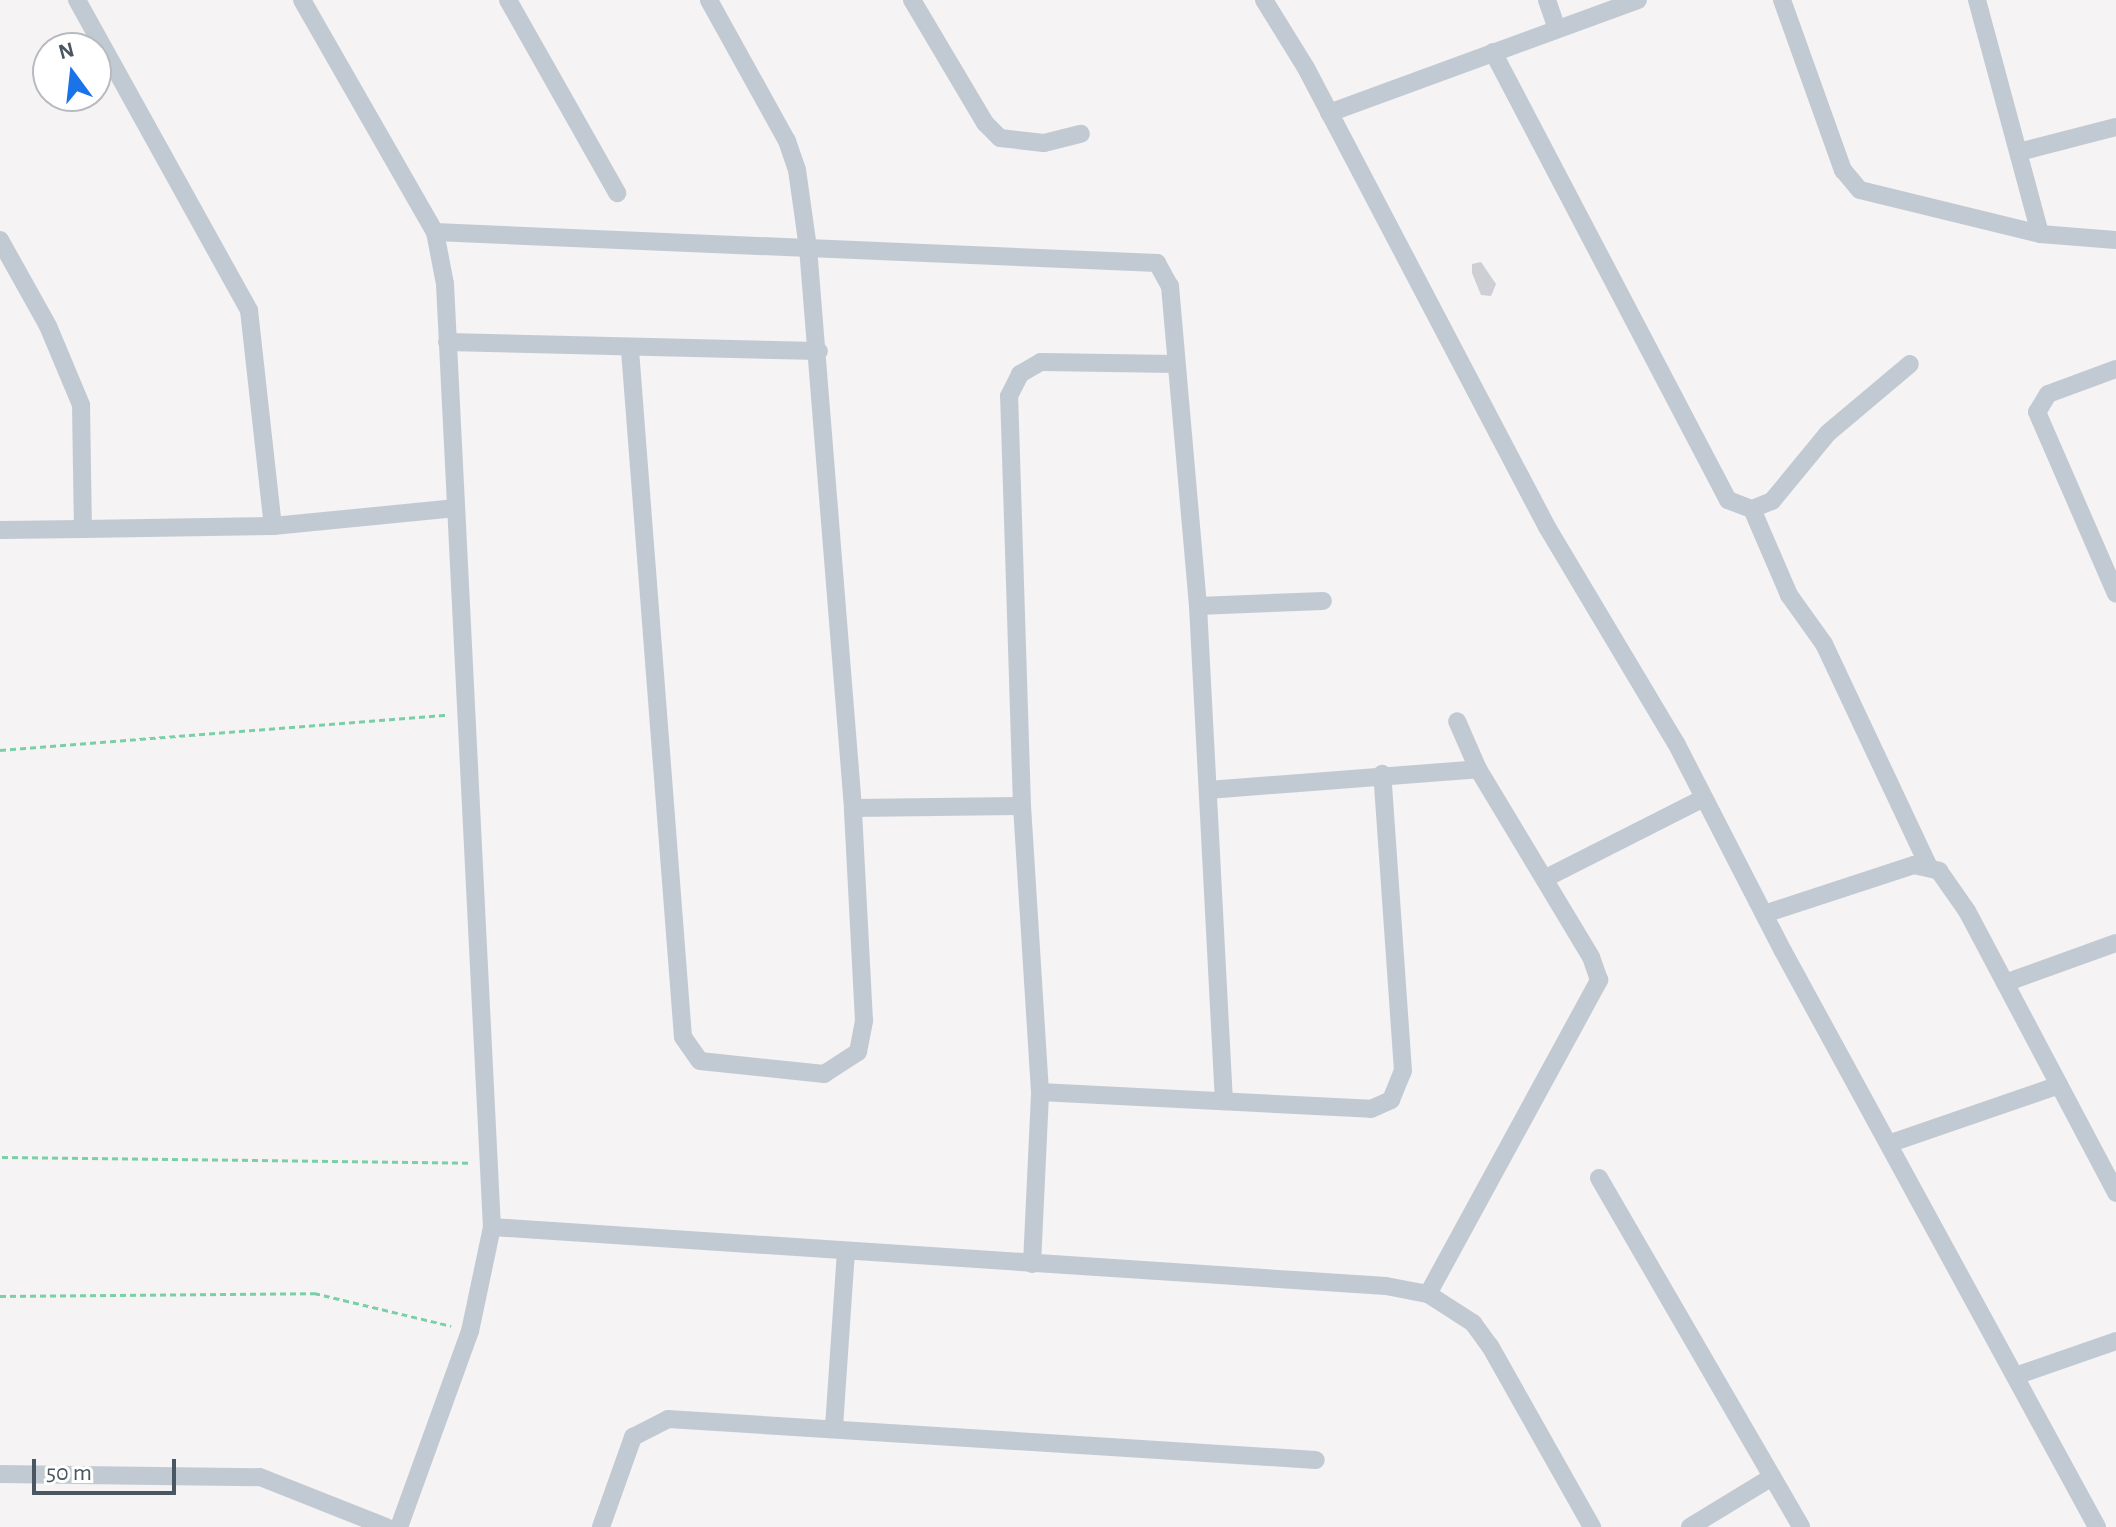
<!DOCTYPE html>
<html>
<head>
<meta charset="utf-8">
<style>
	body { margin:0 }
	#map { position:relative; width:2116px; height:1527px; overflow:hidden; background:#f5f3f3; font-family:"Alegreya Sans",sans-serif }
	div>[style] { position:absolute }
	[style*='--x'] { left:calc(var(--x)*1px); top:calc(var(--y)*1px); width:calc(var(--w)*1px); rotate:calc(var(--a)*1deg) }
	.building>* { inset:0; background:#cdcfd5 }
	.path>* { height:3px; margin-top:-1.5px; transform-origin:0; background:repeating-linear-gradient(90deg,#7ad0a6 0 6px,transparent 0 10px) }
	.street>* { height:18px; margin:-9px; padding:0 9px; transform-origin:9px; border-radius:9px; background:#c1cad2 }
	span { translate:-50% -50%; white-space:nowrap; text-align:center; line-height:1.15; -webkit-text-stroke:6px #fff; paint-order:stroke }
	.north { position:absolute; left:32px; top:32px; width:80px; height:80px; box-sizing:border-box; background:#fff; border:2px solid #b7bbc0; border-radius:50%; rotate:345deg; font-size:22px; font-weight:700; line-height:32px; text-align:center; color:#4a5661 }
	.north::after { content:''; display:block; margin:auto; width:28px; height:36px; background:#1a73e8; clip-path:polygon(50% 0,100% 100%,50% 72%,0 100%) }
	.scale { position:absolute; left:32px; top:1459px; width:144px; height:36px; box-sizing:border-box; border:4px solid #4a5661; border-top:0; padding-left:10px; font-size:24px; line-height:28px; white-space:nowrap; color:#4a5661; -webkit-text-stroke:6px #fff; paint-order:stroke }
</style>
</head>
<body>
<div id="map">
	<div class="building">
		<div style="clip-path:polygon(1481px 262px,1496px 284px,1491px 296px,1481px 295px,1472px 273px,1472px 264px)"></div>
	</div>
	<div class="path">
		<div style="--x:0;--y:750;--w:448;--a:-4.5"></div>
		<div style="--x:2;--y:1157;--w:468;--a:0.7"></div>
		<div style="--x:0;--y:1296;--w:314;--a:-0.5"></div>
		<div style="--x:314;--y:1293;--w:141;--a:13.5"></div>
	</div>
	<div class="street">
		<div style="--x:77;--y:0;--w:355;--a:61"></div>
		<div style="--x:249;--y:310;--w:217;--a:83.7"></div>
		<div style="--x:302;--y:0;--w:267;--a:60.2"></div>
		<div style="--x:435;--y:232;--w:53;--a:79.1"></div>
		<div style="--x:445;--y:284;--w:944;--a:87.15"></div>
		<div style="--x:492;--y:1227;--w:106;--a:101.9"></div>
		<div style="--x:470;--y:1331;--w:208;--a:109.9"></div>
		<div style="--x:508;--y:0;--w:222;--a:60.5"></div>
		<div style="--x:912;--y:0;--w:143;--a:59.3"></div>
		<div style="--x:985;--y:123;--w:21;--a:45"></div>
		<div style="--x:1000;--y:138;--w:44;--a:6.5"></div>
		<div style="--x:1044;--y:143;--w:38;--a:-14"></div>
		<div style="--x:1264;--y:0;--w:80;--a:58.3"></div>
		<div style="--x:1306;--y:68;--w:518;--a:62.3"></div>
		<div style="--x:1547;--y:527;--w:252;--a:59.2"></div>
		<div style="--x:1676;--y:743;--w:234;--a:62.8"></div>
		<div style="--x:1783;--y:951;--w:656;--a:61.4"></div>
		<div style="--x:1547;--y:0;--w:31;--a:71"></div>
		<div style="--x:1782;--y:0;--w:181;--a:70.3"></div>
		<div style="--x:1843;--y:170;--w:26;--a:50"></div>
		<div style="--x:1860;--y:190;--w:185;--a:13.7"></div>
		<div style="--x:2040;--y:234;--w:76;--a:4.5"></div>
		<div style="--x:1977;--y:0;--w:242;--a:74.9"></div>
		<div style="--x:1493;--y:52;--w:506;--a:62.32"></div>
		<div style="--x:1728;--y:500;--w:26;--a:21"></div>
		<div style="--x:1752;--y:509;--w:22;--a:-22"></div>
		<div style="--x:1772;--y:501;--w:88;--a:-50.5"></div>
		<div style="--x:1828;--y:433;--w:107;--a:-40.1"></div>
		<div style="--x:1329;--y:113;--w:329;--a:-20.1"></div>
		<div style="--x:2019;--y:152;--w:100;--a:-14.5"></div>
		<div style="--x:435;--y:232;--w:723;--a:2.46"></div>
		<div style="--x:1157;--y:263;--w:26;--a:61"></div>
		<div style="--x:1170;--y:286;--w:321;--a:85"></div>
		<div style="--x:1198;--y:606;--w:496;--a:87"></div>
		<div style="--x:0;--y:240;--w:98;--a:60.8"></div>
		<div style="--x:48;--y:326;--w:86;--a:67.3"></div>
		<div style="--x:81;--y:405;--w:124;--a:89.1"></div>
		<div style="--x:83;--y:529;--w:190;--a:-0.9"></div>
		<div style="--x:273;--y:526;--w:184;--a:-5.6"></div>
		<div style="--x:447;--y:342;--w:372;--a:1.4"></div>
		<div style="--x:630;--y:350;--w:689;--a:85.59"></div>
		<div style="--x:683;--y:1037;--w:29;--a:55"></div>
		<div style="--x:700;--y:1061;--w:125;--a:6"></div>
		<div style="--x:824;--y:1074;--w:40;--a:-32.9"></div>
		<div style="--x:858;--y:1052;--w:32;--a:-79"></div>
		<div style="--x:864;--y:1021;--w:213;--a:-93"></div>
		<div style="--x:853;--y:808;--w:562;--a:-94.59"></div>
		<div style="--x:808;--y:248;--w:79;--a:-98"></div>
		<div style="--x:797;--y:170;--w:31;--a:-109"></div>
		<div style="--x:787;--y:141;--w:161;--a:-119"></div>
		<div style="--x:2116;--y:369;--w:72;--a:159.8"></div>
		<div style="--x:2048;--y:394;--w:21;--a:121"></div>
		<div style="--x:2037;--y:412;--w:198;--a:66.5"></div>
		<div style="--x:1752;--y:509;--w:94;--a:66.7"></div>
		<div style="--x:1789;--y:595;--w:60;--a:54.5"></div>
		<div style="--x:1824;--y:644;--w:244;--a:64.8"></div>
		<div style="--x:0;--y:530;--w:83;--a:-0.7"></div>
		<div style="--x:1198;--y:606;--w:125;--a:-2.3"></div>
		<div style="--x:1208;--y:790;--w:271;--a:-4.4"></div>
		<div style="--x:853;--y:808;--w:169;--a:-0.7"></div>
		<div style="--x:1546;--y:878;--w:177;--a:-26.9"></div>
		<div style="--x:1764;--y:914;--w:158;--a:-18.1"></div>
		<div style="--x:1914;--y:865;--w:26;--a:13"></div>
		<div style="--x:1939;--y:871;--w:49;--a:55"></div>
		<div style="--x:1967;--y:911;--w:319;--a:62.1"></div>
		<div style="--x:2005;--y:983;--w:118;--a:-19.8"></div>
		<div style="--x:1040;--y:1092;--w:331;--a:2.9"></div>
		<div style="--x:1371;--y:1109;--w:22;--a:-24"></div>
		<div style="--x:1391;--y:1100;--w:31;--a:-68"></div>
		<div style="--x:1403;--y:1071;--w:298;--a:-94"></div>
		<div style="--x:1891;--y:1143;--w:178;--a:-19"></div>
		<div style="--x:1599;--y:1178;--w:403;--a:59.9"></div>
		<div style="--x:492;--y:1227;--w:896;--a:3.78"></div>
		<div style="--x:1386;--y:1286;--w:43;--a:10.8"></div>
		<div style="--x:1428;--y:1294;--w:54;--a:32.8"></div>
		<div style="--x:1473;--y:1323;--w:29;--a:54"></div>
		<div style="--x:1490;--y:1346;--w:208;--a:60.6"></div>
		<div style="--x:1032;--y:1264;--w:172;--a:-87.3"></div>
		<div style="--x:1040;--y:1092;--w:287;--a:-93.6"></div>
		<div style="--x:1022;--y:806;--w:410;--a:-91.8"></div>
		<div style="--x:1009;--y:396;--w:25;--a:-63"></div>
		<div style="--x:1020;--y:374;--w:24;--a:-30"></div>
		<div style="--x:1041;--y:362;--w:135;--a:0.8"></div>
		<div style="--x:1428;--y:1294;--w:358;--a:-61.4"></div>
		<div style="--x:1599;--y:980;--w:24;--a:-109"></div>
		<div style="--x:1591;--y:957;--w:219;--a:-121"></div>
		<div style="--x:1478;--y:769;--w:52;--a:-113.6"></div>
		<div style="--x:2018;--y:1375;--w:104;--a:-19.1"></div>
		<div style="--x:834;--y:1427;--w:175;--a:-86.1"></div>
		<div style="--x:0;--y:1474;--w:260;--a:0.7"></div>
		<div style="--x:260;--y:1477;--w:136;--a:21.6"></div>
		<div style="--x:601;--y:1527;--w:96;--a:-70.4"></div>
		<div style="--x:633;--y:1437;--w:39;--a:-27"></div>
		<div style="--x:668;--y:1419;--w:649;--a:3.62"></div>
		<div style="--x:1690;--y:1527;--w:96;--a:-31.4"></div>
	</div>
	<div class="north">N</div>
	<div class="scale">50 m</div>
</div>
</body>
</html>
